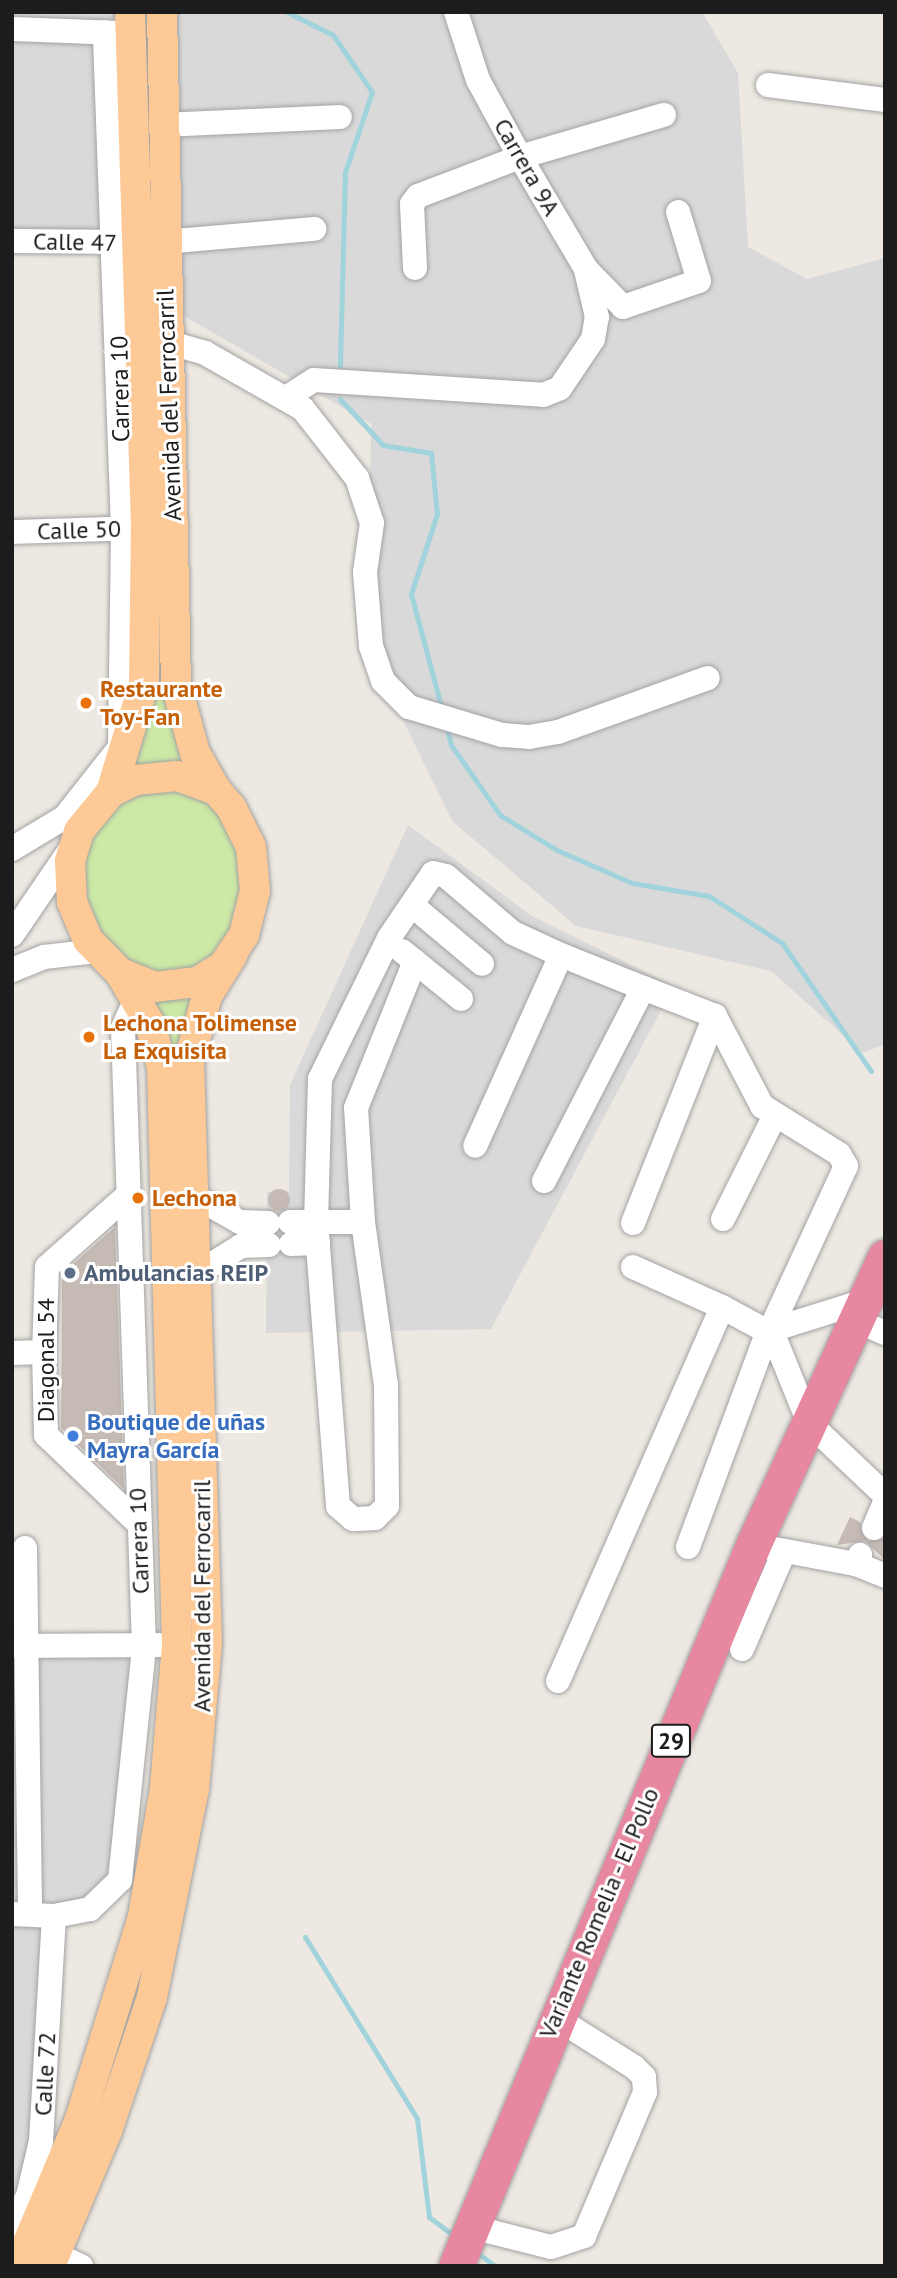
<!DOCTYPE html>
<html>
<head>
<meta charset="utf-8">
<style>
	body { margin:0 }
	#map { position:relative; width:897px; height:2278px; overflow:hidden; background:#ede8e1; font-family:"PT Sans",sans-serif }
	div>[style] { position:absolute }
	[style*='--x'] { left:calc(var(--x)*1px); top:calc(var(--y)*1px); width:calc(var(--w)*1px); rotate:calc(var(--a)*1deg) }
	.residential>* { inset:0; background:#dad9d9 }
	.grass>* { inset:0; background:#cce9a5 }
	.stream>* { height:5px; margin:-2.5px; padding:0 2.5px; transform-origin:2.5px; border-radius:2.5px; background:#a0d3dc }
	.building>* { inset:0; background:#c5bab4 }
	.round { border-radius:50% }
	.roads { filter:drop-shadow(0 0 2px #a3a3a3) drop-shadow(0 0 2px #a3a3a3) }
	.minor>* { height:24px; margin:-12px; padding:0 12px; transform-origin:12px; border-radius:12px; background:#fff }
	.major>* { height:30px; margin:-15px; padding:0 15px; transform-origin:15px; border-radius:15px; background:#fcc997 }
	.highway>* { height:35px; margin:-17.5px; padding:0 17.5px; transform-origin:17.5px; border-radius:17.5px; background:#e787a0 }
	.dots>* { width:19px; height:19px; translate:-50% -50%; box-sizing:border-box; border:4px solid #fff; border-radius:50% }
	span { translate:-50% -50%; white-space:nowrap; text-align:center; line-height:1.15; -webkit-text-stroke:6px #fff; paint-order:stroke }
	.shield-label span { padding:2px 5px; background:#fff; border:2px solid; border-radius:5px; -webkit-text-stroke-width:0 }
	.shield-label { font-size:23px; color:#1c1c1c; font-weight:700 }
	.street-label { font-size:24px; color:#1c1c1c }
	.food-label { font-size:24px; color:#c56008; font-weight:700 }
	.left { translate:0 -50%; text-align:left }
	.service-label { font-size:24px; color:#4e5e75; font-weight:700 }
	.shop-label { font-size:24px; color:#366cbe; font-weight:700 }
	.frame { position:absolute; inset:0; border:14px solid #1c1c1c; pointer-events:none }
</style>
</head>
<body>
<div id="map">
	<div class="residential">
		<div style="clip-path:polygon(12px 12px,702px 12px,738px 73px,748px 247px,807px 279px,885px 258px,885px 1044px,863px 1053px,771px 971px,576px 926px,452px 821px,368px 648px,371px 424px,158px 301px,155px 237px,12px 238px)"></div>
		<div style="clip-path:polygon(408px 825px,532px 916px,674px 986px,491px 1329px,266px 1333px,267px 1192px,289px 1191px,290px 1085px)"></div>
		<div style="clip-path:polygon(12px 1646px,144px 1646px,120px 1880px,54px 1917px,41px 2141px,12px 2227px)"></div>
	</div>
	<div class="grass">
		<div style="clip-path:polygon(173px 522px,176px 684px,255px 869px,189px 1061px,162px 1067px,76px 915px,88px 817px)"></div>
	</div>
	<div class="stream">
		<div style="--x:287;--y:12;--w:51;--a:26.6"></div>
		<div style="--x:333;--y:35;--w:69;--a:55.6"></div>
		<div style="--x:372;--y:92;--w:84;--a:108.6"></div>
		<div style="--x:345;--y:172;--w:195;--a:91.5"></div>
		<div style="--x:340;--y:399;--w:63;--a:46.9"></div>
		<div style="--x:383;--y:445;--w:49;--a:9.5"></div>
		<div style="--x:431;--y:453;--w:61;--a:84.4"></div>
		<div style="--x:437;--y:514;--w:84;--a:108"></div>
		<div style="--x:411;--y:594;--w:120;--a:75"></div>
		<div style="--x:446;--y:726;--w:20;--a:75"></div>
		<div style="--x:451;--y:745;--w:85;--a:55"></div>
		<div style="--x:500;--y:815;--w:67;--a:31.6"></div>
		<div style="--x:557;--y:850;--w:82;--a:23.7"></div>
		<div style="--x:632;--y:883;--w:78;--a:9.6"></div>
		<div style="--x:709;--y:896;--w:87;--a:32.8"></div>
		<div style="--x:782;--y:943;--w:156;--a:55.2"></div>
		<div style="--x:305;--y:1937;--w:213;--a:58.3"></div>
		<div style="--x:417;--y:2118;--w:100;--a:83.1"></div>
		<div style="--x:429;--y:2217;--w:34;--a:37"></div>
		<div style="--x:475;--y:2251;--w:25;--a:37"></div>
	</div>
	<div class="building">
		<div class="round" style="left:268px;top:1189px;width:22px;height:22px"></div>
		<div style="clip-path:polygon(115px 1227px,124px 1489px,61px 1428px,62px 1274px)"></div>
		<div style="clip-path:polygon(850px 1517px,860px 1522px,868px 1541px,885px 1538px,885px 1560px,865px 1541px,837px 1545px)"></div>
	</div>
	<div class="roads">
		<div class="minor">
			<div style="--x:456;--y:12;--w:71;--a:72.1"></div>
			<div style="--x:478;--y:80;--w:88;--a:61.4"></div>
			<div style="--x:520;--y:157;--w:130;--a:59.5"></div>
			<div style="--x:586;--y:269;--w:53;--a:45.8"></div>
			<div style="--x:623;--y:307;--w:80;--a:-18.9"></div>
			<div style="--x:699;--y:281;--w:72;--a:-106.9"></div>
			<div style="--x:12;--y:29;--w:108;--a:2.1"></div>
			<div style="--x:768;--y:85;--w:118;--a:7.3"></div>
			<div style="--x:163;--y:125;--w:177;--a:-2.6"></div>
			<div style="--x:12;--y:241;--w:122;--a:0.5"></div>
			<div style="--x:164;--y:242;--w:151;--a:-5"></div>
			<div style="--x:415;--y:268;--w:64;--a:-92.7"></div>
			<div style="--x:412;--y:204;--w:10;--a:-53"></div>
			<div style="--x:418;--y:196;--w:109;--a:-20.9"></div>
			<div style="--x:520;--y:157;--w:150;--a:-16.3"></div>
			<div style="--x:167;--y:342;--w:40;--a:16"></div>
			<div style="--x:205;--y:353;--w:113;--a:29.7"></div>
			<div style="--x:303;--y:409;--w:88;--a:52"></div>
			<div style="--x:357;--y:478;--w:47;--a:71.6"></div>
			<div style="--x:372;--y:523;--w:49;--a:98.1"></div>
			<div style="--x:365;--y:572;--w:74;--a:85.4"></div>
			<div style="--x:371;--y:646;--w:37;--a:71"></div>
			<div style="--x:383;--y:681;--w:37;--a:45"></div>
			<div style="--x:409;--y:707;--w:97;--a:16.8"></div>
			<div style="--x:502;--y:735;--w:27;--a:4"></div>
			<div style="--x:529;--y:737;--w:29;--a:-10"></div>
			<div style="--x:558;--y:732;--w:159;--a:-19.8"></div>
			<div style="--x:286;--y:398;--w:33;--a:-33"></div>
			<div style="--x:314;--y:380;--w:229;--a:3.7"></div>
			<div style="--x:543;--y:395;--w:18;--a:-22"></div>
			<div style="--x:560;--y:388;--w:59;--a:-56"></div>
			<div style="--x:593;--y:339;--w:22;--a:-80"></div>
			<div style="--x:597;--y:317;--w:48;--a:-103.2"></div>
			<div style="--x:12;--y:532;--w:125;--a:-1.8"></div>
			<div style="--x:12;--y:849;--w:62;--a:-31.1"></div>
			<div style="--x:65;--y:817;--w:89;--a:-51.8"></div>
			<div style="--x:120;--y:747;--w:218;--a:-89.2"></div>
			<div style="--x:123;--y:529;--w:497;--a:-92.1"></div>
			<div style="--x:413;--y:906;--w:90;--a:40"></div>
			<div style="--x:12;--y:935;--w:107;--a:-55.7"></div>
			<div style="--x:402;--y:951;--w:76;--a:39.1"></div>
			<div style="--x:12;--y:970;--w:35;--a:-22"></div>
			<div style="--x:44;--y:957;--w:53;--a:-6.5"></div>
			<div style="--x:715;--y:1016;--w:102;--a:62.4"></div>
			<div style="--x:762;--y:1106;--w:91;--a:31.9"></div>
			<div style="--x:839;--y:1154;--w:14;--a:60"></div>
			<div style="--x:846;--y:1166;--w:170;--a:114.8"></div>
			<div style="--x:544;--y:1181;--w:217;--a:-62.8"></div>
			<div style="--x:643;--y:988;--w:88;--a:-158.1"></div>
			<div style="--x:128;--y:1195;--w:108;--a:138.4"></div>
			<div style="--x:47;--y:1267;--w:85;--a:92"></div>
			<div style="--x:44;--y:1352;--w:83;--a:88.6"></div>
			<div style="--x:46;--y:1435;--w:126;--a:43.7"></div>
			<div style="--x:194;--y:1196;--w:53;--a:29.5"></div>
			<div style="--x:240;--y:1222;--w:28;--a:2"></div>
			<div style="--x:723;--y:1219;--w:114;--a:-63.4"></div>
			<div style="--x:290;--y:1222;--w:73;--a:0"></div>
			<div style="--x:363;--y:1222;--w:114;--a:-93.5"></div>
			<div style="--x:356;--y:1108;--w:158;--a:-68.1"></div>
			<div style="--x:363;--y:1222;--w:165;--a:82"></div>
			<div style="--x:386;--y:1385;--w:121;--a:89.5"></div>
			<div style="--x:387;--y:1506;--w:17;--a:135"></div>
			<div style="--x:375;--y:1518;--w:22;--a:177"></div>
			<div style="--x:353;--y:1519;--w:20;--a:-139"></div>
			<div style="--x:338;--y:1506;--w:285;--a:-94.4"></div>
			<div style="--x:316;--y:1222;--w:143;--a:-88.4"></div>
			<div style="--x:320;--y:1079;--w:157;--a:-63.9"></div>
			<div style="--x:389;--y:938;--w:78;--a:-55.9"></div>
			<div style="--x:433;--y:873;--w:13;--a:13"></div>
			<div style="--x:446;--y:876;--w:88;--a:40.4"></div>
			<div style="--x:513;--y:933;--w:53;--a:24.6"></div>
			<div style="--x:561;--y:955;--w:209;--a:114.2"></div>
			<div style="--x:633;--y:1223;--w:223;--a:-68.4"></div>
			<div style="--x:715;--y:1016;--w:77;--a:-158.7"></div>
			<div style="--x:291;--y:1244;--w:27;--a:-2"></div>
			<div style="--x:633;--y:1267;--w:98;--a:24.2"></div>
			<div style="--x:198;--y:1273;--w:51;--a:-32.1"></div>
			<div style="--x:241;--y:1246;--w:28;--a:-2"></div>
			<div style="--x:858;--y:1321;--w:30;--a:24"></div>
			<div style="--x:781;--y:1327;--w:90;--a:-17.4"></div>
			<div style="--x:775;--y:1339;--w:91;--a:68"></div>
			<div style="--x:809;--y:1423;--w:105;--a:43.5"></div>
			<div style="--x:12;--y:1353;--w:32;--a:-2"></div>
			<div style="--x:874;--y:1528;--w:28;--a:-67"></div>
			<div style="--x:753;--y:1545;--w:105;--a:10.5"></div>
			<div style="--x:856;--y:1564;--w:10;--a:-66"></div>
			<div style="--x:688;--y:1547;--w:222;--a:-69.7"></div>
			<div style="--x:25;--y:1548;--w:366;--a:89.2"></div>
			<div style="--x:856;--y:1564;--w:31;--a:22"></div>
			<div style="--x:13;--y:1646;--w:146;--a:-0.4"></div>
			<div style="--x:742;--y:1649;--w:106;--a:-66.6"></div>
			<div style="--x:558;--y:1681;--w:408;--a:-66.3"></div>
			<div style="--x:722;--y:1307;--w:42;--a:28.4"></div>
			<div style="--x:12;--y:1914;--w:42;--a:2.7"></div>
			<div style="--x:54;--y:1916;--w:37;--a:-11"></div>
			<div style="--x:90;--y:1909;--w:42;--a:-44"></div>
			<div style="--x:120;--y:1880;--w:235;--a:-84.1"></div>
			<div style="--x:144;--y:1646;--w:618;--a:-91.95"></div>
			<div style="--x:123;--y:1028;--w:35;--a:-66"></div>
			<div style="--x:12;--y:2227;--w:35;--a:-63"></div>
			<div style="--x:28;--y:2196;--w:57;--a:-76.7"></div>
			<div style="--x:41;--y:2141;--w:225;--a:-86.7"></div>
			<div style="--x:472;--y:2227;--w:81;--a:14.2"></div>
			<div style="--x:551;--y:2247;--w:35;--a:-18"></div>
			<div style="--x:584;--y:2236;--w:156;--a:-67"></div>
			<div style="--x:645;--y:2092;--w:15;--a:-94"></div>
			<div style="--x:644;--y:2077;--w:14;--a:-135"></div>
			<div style="--x:634;--y:2067;--w:93;--a:-147.7"></div>
			<div style="--x:55;--y:2254;--w:29;--a:25"></div>
		</div>
		<div class="major">
			<div style="--x:162;--y:12;--w:672;--a:88.81"></div>
			<div style="--x:176;--y:684;--w:72;--a:74.6"></div>
			<div style="--x:195;--y:753;--w:43;--a:60.4"></div>
			<div style="--x:177;--y:776;--w:41;--a:19.7"></div>
			<div style="--x:216;--y:790;--w:23;--a:49"></div>
			<div style="--x:231;--y:807;--w:45;--a:63.4"></div>
			<div style="--x:251;--y:847;--w:44;--a:84.8"></div>
			<div style="--x:255;--y:891;--w:45;--a:104"></div>
			<div style="--x:244;--y:935;--w:37;--a:124"></div>
			<div style="--x:223;--y:966;--w:31;--a:148"></div>
			<div style="--x:197;--y:982;--w:42;--a:173.2"></div>
			<div style="--x:155;--y:987;--w:38;--a:-158"></div>
			<div style="--x:120;--y:973;--w:46;--a:-134.1"></div>
			<div style="--x:88;--y:940;--w:41;--a:-112.8"></div>
			<div style="--x:72;--y:902;--w:41;--a:-92.8"></div>
			<div style="--x:70;--y:861;--w:31;--a:-73"></div>
			<div style="--x:79;--y:831;--w:50;--a:-50.6"></div>
			<div style="--x:111;--y:792;--w:28;--a:-26"></div>
			<div style="--x:136;--y:780;--w:41;--a:-5.6"></div>
			<div style="--x:111;--y:792;--w:113;--a:-73"></div>
			<div style="--x:144;--y:684;--w:157;--a:-89.3"></div>
			<div style="--x:146;--y:527;--w:515;--a:-91.78"></div>
			<div style="--x:18;--y:2266;--w:160;--a:-67.1"></div>
			<div style="--x:80;--y:2119;--w:212;--a:-72.7"></div>
			<div style="--x:143;--y:1917;--w:131;--a:-80.3"></div>
			<div style="--x:165;--y:1788;--w:144;--a:-85.2"></div>
			<div style="--x:177;--y:1644;--w:577;--a:-91.49"></div>
			<div style="--x:162;--y:1067;--w:45;--a:-105.6"></div>
			<div style="--x:150;--y:1024;--w:59;--a:-120.5"></div>
			<div style="--x:50;--y:2266;--w:147;--a:-67.1"></div>
			<div style="--x:107;--y:2131;--w:141;--a:-71.4"></div>
			<div style="--x:152;--y:1997;--w:212;--a:-78.6"></div>
			<div style="--x:194;--y:1789;--w:147;--a:-84.9"></div>
			<div style="--x:207;--y:1643;--w:582;--a:-91.77"></div>
			<div style="--x:189;--y:1061;--w:67;--a:-74.5"></div>
			<div style="--x:207;--y:996;--w:49;--a:-58.2"></div>
		</div>
		<div class="highway">
			<div style="--x:456;--y:2266;--w:780;--a:-67.61"></div>
			<div style="--x:753;--y:1545;--w:317;--a:-65.4"></div>
		</div>
	</div>
	<div class="dots">
		<div style="left:86px;top:703px;background:#e8710a"></div>
		<div style="left:89px;top:1037px;background:#e8710a"></div>
		<div style="left:138px;top:1198px;background:#e8710a"></div>
		<div style="left:70px;top:1273px;background:#5c6f8a"></div>
		<div style="left:73px;top:1436px;background:#3f7fe0"></div>
	</div>
	<div class="shield-label">
		<span style="left:671px;top:1741px">29</span>
	</div>
	<div class="street-label">
		<span style="left:527px;top:167px;rotate:60deg">Carrera 9A</span>
		<span style="left:75px;top:242px;rotate:1deg">Calle 47</span>
		<span style="left:120px;top:389px;rotate:-91deg">Carrera 10</span>
		<span style="left:169px;top:405px;rotate:-92deg">Avenida del Ferrocarril</span>
		<span style="left:79px;top:530px;rotate:-2deg">Calle 50</span>
		<span style="left:46px;top:1360px;rotate:-90deg">Diagonal 54</span>
		<span style="left:139px;top:1541px;rotate:-92deg">Carrera 10</span>
		<span style="left:202px;top:1596px;rotate:-90deg">Avenida del Ferrocarril</span>
		<span style="left:599px;top:1913px;rotate:-67deg">Variante Romelia - El Pollo</span>
		<span style="left:45px;top:2074px;rotate:-87deg">Calle 72</span>
	</div>
	<div class="food-label">
		<span class="left" style="left:100px;top:703px">Restaurante<br>Toy-Fan</span>
		<span class="left" style="left:103px;top:1037px">Lechona Tolimense<br>La Exquisita</span>
		<span class="left" style="left:152px;top:1198px">Lechona</span>
	</div>
	<div class="service-label">
		<span class="left" style="left:84px;top:1273px">Ambulancias REIP</span>
	</div>
	<div class="shop-label">
		<span class="left" style="left:87px;top:1436px">Boutique de uñas<br>Mayra García</span>
	</div>
	<div class="frame"></div>
</div>
</body>
</html>
